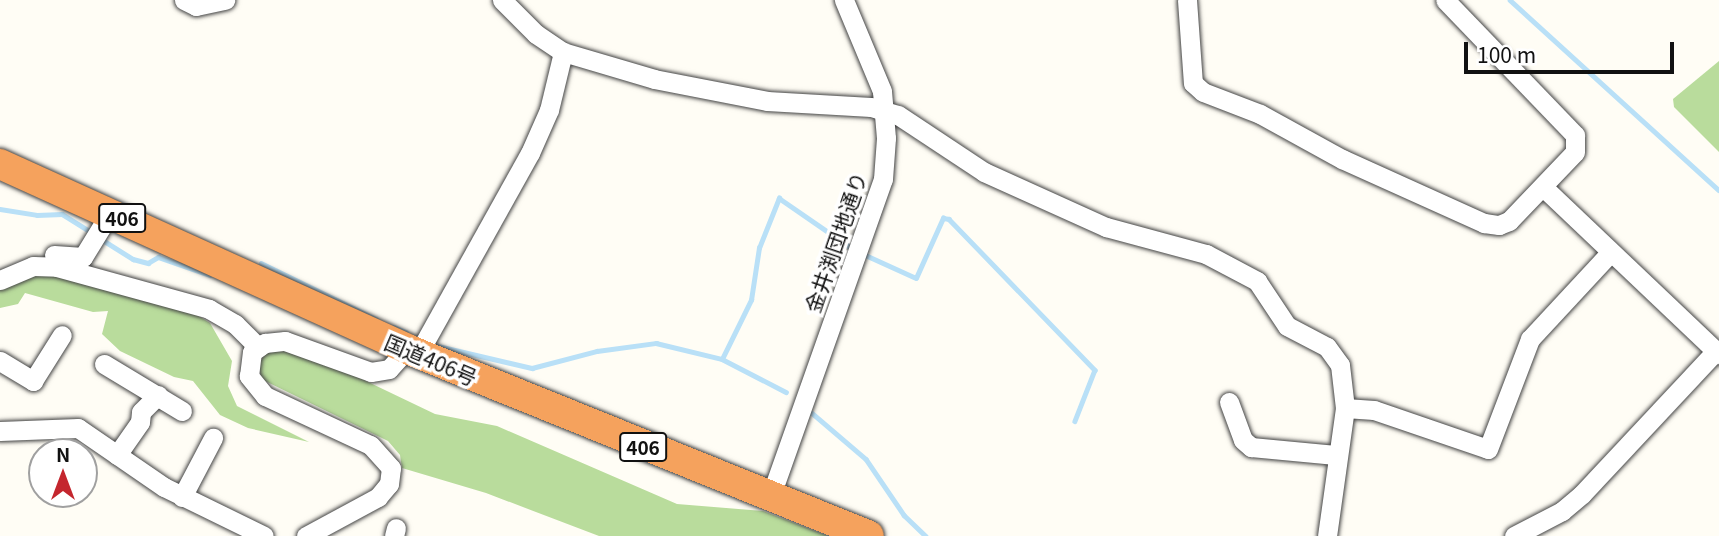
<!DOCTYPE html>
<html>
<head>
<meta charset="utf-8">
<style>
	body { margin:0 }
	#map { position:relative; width:1719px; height:536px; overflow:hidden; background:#fffdf5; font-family:Georgia,"Noto Sans JP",serif }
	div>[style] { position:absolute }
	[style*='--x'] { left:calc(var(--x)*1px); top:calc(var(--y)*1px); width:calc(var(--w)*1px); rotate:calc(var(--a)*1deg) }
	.forest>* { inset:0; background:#b9dc9c }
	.stream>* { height:4.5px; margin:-2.25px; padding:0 2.25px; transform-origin:2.25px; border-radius:2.25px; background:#b9e0f7 }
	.roads { filter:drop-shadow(0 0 2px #444) drop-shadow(0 0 2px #444) }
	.minor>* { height:19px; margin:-9.5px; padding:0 9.5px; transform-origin:9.5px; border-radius:9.5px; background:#fff }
	.highway>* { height:30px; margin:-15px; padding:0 15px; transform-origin:15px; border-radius:15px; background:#f5a25d }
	span { translate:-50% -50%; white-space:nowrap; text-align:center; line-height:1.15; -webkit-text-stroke:7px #fff; paint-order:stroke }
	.shield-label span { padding:2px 5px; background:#fff; border:2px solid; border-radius:5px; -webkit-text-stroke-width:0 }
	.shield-label { font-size:19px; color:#111; font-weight:700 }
	.street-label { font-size:21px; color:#111 }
	.north { position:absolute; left:28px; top:438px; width:70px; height:70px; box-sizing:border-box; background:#fff; border:2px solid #a0a0a0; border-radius:50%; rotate:0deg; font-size:19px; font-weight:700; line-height:28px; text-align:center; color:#111 }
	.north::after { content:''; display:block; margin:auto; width:24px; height:32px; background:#c4262e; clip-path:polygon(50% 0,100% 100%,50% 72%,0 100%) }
	.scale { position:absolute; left:1464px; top:42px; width:210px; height:32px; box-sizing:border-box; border:4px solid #111; border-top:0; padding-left:9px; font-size:21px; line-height:24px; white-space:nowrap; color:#111; -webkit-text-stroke:5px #fff; paint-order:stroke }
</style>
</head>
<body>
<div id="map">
	<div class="forest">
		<div style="clip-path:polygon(1719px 61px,1719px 152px,1674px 107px,1673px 99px)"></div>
		<div style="clip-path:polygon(49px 268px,176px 302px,210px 323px,232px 361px,228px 386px,237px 406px,309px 442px,248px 428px,220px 415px,193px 381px,174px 377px,120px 351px,102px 334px,108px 311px,93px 312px,25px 293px,18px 304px,0 308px,0 286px)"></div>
		<div style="clip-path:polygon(280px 350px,341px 369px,435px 414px,497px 426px,677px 504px,763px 511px,828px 536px,599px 536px,486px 493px,402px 468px,400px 455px,388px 441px,261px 379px,259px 363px,267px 352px)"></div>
	</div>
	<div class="stream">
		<div style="--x:1510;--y:0;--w:282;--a:42.3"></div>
		<div style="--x:0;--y:209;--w:37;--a:9"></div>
		<div style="--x:37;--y:215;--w:25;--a:-2"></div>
		<div style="--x:62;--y:214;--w:34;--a:32"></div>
		<div style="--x:101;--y:239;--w:38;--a:32"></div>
		<div style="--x:133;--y:259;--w:16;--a:15"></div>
		<div style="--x:148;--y:263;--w:12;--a:-31"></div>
		<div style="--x:158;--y:257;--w:55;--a:19.1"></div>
		<div style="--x:861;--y:253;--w:60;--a:24.4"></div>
		<div style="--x:916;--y:278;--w:66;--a:-65.8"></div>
		<div style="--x:943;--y:218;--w:6;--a:9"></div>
		<div style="--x:949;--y:219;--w:210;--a:46"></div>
		<div style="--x:1095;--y:370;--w:55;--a:111.4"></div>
		<div style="--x:261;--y:263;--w:128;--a:26"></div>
		<div style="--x:394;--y:327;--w:13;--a:23"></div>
		<div style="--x:438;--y:346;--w:97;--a:13.2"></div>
		<div style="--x:532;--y:368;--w:67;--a:-14.7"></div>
		<div style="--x:597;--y:351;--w:60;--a:-7.7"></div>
		<div style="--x:656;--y:343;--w:68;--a:13.6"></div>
		<div style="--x:722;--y:359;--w:72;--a:27.3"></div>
		<div style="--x:722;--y:359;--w:66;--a:-63.8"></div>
		<div style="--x:751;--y:300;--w:53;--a:-81.3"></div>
		<div style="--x:759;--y:248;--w:54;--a:-68.2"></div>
		<div style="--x:779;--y:198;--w:90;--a:34.6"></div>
		<div style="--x:812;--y:413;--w:71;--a:40.4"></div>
		<div style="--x:866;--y:459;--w:68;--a:55.8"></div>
		<div style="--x:904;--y:515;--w:30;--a:44"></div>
	</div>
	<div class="roads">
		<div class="minor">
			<div style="--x:184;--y:0;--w:13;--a:27"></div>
			<div style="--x:196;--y:6;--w:30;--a:-12"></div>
			<div style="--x:502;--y:0;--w:48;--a:45"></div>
			<div style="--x:536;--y:34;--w:32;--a:34"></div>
			<div style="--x:563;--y:52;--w:95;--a:16.5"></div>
			<div style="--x:654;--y:79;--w:115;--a:11"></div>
			<div style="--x:767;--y:101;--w:104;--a:3.3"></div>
			<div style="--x:871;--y:107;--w:28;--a:17"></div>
			<div style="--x:898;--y:115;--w:103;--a:33.5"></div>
			<div style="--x:984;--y:172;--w:134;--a:24.3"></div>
			<div style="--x:1106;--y:227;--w:104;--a:15.1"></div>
			<div style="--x:1206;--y:254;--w:58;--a:27.9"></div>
			<div style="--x:1257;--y:281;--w:54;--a:56.3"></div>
			<div style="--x:1287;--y:326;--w:45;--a:27.7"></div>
			<div style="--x:1327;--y:347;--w:22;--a:54"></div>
			<div style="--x:1340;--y:365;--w:43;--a:83.4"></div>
			<div style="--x:1345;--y:408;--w:129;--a:98"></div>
			<div style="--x:1187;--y:0;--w:83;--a:85.9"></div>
			<div style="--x:1193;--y:83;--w:13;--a:42"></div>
			<div style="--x:1203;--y:92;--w:61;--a:21.1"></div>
			<div style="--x:1260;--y:114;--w:94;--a:28.8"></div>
			<div style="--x:1342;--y:159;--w:156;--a:24.3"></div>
			<div style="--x:1484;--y:223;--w:15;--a:8"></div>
			<div style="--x:1499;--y:225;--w:11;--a:-22"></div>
			<div style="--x:1509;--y:221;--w:95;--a:-46.3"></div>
			<div style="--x:1575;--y:152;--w:17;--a:-90"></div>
			<div style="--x:1575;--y:135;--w:187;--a:-133.9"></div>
			<div style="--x:1543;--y:187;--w:243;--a:43.5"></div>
			<div style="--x:54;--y:255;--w:29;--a:4"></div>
			<div style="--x:83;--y:257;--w:52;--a:-58.5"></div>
			<div style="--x:0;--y:280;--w:36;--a:-23"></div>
			<div style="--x:33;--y:266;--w:24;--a:2"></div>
			<div style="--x:57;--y:267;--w:158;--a:15.4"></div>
			<div style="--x:209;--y:309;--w:30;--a:30"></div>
			<div style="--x:235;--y:324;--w:33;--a:45"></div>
			<div style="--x:418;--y:354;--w:230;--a:-60.9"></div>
			<div style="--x:530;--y:153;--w:47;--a:-66.2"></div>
			<div style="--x:549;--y:110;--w:60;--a:-76.4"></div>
			<div style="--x:0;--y:361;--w:39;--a:31"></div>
			<div style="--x:33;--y:381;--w:54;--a:-57.8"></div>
			<div style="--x:104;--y:364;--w:91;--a:31.1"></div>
			<div style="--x:1229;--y:402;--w:40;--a:69.8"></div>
			<div style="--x:1243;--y:440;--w:11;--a:41"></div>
			<div style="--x:1251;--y:447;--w:85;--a:5.4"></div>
			<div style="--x:1345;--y:408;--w:29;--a:4"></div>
			<div style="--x:1374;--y:410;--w:120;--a:18.9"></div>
			<div style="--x:1488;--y:449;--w:118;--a:-69.1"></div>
			<div style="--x:1530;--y:339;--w:117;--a:-47.1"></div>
			<div style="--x:0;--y:431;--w:78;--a:-2.2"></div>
			<div style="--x:78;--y:428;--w:104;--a:34.5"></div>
			<div style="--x:164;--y:487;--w:111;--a:26.1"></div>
			<div style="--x:117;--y:455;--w:40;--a:-55.1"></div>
			<div style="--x:140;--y:422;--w:10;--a:-84"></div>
			<div style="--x:141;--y:412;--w:24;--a:-45"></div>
			<div style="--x:182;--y:497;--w:67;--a:-62.3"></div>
			<div style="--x:770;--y:498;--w:338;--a:-70.5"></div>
			<div style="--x:883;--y:179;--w:41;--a:-85.8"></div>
			<div style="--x:886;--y:138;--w:47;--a:-94.9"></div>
			<div style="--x:882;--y:91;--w:99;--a:-112.7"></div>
			<div style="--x:306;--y:536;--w:82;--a:-28.4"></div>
			<div style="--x:378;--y:497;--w:17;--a:-50"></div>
			<div style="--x:389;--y:484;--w:16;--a:-83"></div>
			<div style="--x:391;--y:468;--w:31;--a:-132"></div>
			<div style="--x:370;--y:445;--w:116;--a:-155"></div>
			<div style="--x:265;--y:396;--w:26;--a:-129"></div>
			<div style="--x:249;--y:376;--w:24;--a:-83"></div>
			<div style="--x:252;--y:352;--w:16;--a:-35"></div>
			<div style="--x:265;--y:343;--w:20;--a:-6"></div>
			<div style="--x:285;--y:341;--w:91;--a:19.8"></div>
			<div style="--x:371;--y:372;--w:18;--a:-9"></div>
			<div style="--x:389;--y:369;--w:27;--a:-48"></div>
			<div style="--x:394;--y:536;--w:8;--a:-76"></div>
			<div style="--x:1514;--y:536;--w:54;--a:-27.5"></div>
			<div style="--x:1562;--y:511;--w:26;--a:-40"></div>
			<div style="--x:1582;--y:494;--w:196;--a:-46.9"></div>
		</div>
		<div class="highway">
			<div style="--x:0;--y:164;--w:447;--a:24.4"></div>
			<div style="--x:407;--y:349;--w:498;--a:22"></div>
		</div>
	</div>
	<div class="shield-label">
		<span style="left:122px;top:218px">406</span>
		<span style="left:643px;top:447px">406</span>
	</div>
	<div class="street-label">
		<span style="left:835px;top:242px;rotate:-71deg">金井渕団地通り</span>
		<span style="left:431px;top:359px;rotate:23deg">国道406号</span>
	</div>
	<div class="north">N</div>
	<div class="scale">100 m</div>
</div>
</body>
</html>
